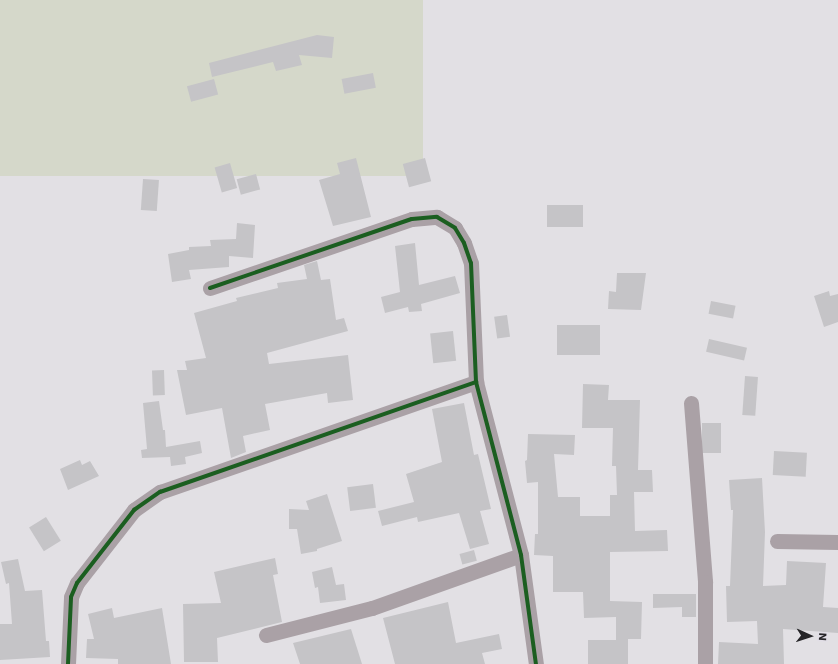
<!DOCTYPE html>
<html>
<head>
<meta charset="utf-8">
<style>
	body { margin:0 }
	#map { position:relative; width:838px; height:664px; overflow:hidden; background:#e2e0e4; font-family:"Work Sans",sans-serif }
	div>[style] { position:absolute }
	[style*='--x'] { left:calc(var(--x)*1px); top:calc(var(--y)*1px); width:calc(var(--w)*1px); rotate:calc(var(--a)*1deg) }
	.green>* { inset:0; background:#d5d8ca; transform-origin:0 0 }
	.building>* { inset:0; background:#c5c4c7; transform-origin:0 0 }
	.minor>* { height:15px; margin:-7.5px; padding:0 7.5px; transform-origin:7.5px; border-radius:7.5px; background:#aaa1a6 }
	.cycleway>* { height:4px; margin:-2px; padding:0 2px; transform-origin:2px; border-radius:2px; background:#1b5e20 }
	span { translate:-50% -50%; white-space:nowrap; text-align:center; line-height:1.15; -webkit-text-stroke:3px #e1dee6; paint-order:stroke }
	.north { position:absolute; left:790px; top:616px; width:40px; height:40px; -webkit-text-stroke:3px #e1dee6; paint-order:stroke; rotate:93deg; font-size:11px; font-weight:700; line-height:16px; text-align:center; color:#262528 }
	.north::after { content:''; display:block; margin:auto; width:14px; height:18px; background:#262528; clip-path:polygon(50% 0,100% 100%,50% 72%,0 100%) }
</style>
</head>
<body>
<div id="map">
	<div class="green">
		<div style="left:0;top:0;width:423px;height:176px"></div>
	</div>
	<div class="building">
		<div style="clip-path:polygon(317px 35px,334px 37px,332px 58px,299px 55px,302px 65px,276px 71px,273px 62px,212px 77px,209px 63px)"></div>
		<div style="left:373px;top:73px;width:15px;height:32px;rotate:79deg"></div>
		<div style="left:214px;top:79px;width:16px;height:28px;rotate:75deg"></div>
		<div style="clip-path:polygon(356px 158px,371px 217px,333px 226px,319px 180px,340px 174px,337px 163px)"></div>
		<div style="left:425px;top:158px;width:24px;height:23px;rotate:75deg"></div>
		<div style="left:230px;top:163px;width:26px;height:16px;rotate:74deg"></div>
		<div style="left:256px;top:174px;width:16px;height:20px;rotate:75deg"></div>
		<div style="left:143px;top:179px;width:16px;height:31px;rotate:4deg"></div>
		<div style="left:547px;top:205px;width:36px;height:22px"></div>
		<div style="clip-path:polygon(237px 223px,255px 225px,253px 258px,229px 256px,229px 267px,189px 270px,191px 279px,172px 282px,168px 254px,189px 250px,189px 247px,211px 246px,210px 240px,236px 239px)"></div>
		<div style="clip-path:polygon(415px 243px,419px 285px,455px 276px,460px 293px,421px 304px,422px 311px,409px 312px,408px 307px,385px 313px,381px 297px,400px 292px,395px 246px)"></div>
		<div style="clip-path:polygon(317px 261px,321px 280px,330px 279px,336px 320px,344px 318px,348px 331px,267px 353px,269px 364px,348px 355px,353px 400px,328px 403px,327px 393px,265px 404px,270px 430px,243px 436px,246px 452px,231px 458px,222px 408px,186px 415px,177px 370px,187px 370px,185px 361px,206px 358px,194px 313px,237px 301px,236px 298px,278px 288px,277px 283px,307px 279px,304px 265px)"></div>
		<div style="clip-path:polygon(617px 273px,646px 273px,641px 310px,608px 309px,609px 291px,616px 292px)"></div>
		<div style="clip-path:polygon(829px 291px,830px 296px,838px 294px,838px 322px,824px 327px,814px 296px)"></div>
		<div style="left:711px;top:301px;width:25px;height:13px;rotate:11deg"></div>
		<div style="left:507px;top:315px;width:22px;height:13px;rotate:82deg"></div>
		<div style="left:557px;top:325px;width:43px;height:30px"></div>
		<div style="left:453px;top:331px;width:30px;height:23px;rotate:84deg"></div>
		<div style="left:709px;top:339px;width:39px;height:13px;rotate:13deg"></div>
		<div style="left:164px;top:370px;width:25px;height:12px;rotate:88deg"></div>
		<div style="left:745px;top:376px;width:13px;height:39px;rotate:4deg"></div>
		<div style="clip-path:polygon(583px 384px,609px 385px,608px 400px,640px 400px,638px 470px,652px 470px,653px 492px,634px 492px,635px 531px,667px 530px,668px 551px,610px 552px,610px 601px,642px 602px,641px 639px,628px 639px,628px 664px,588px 664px,588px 640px,616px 640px,616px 617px,584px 618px,583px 592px,553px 592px,553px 556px,534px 555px,535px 534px,538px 534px,538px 482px,527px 483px,525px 461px,527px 460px,528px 434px,575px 435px,574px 455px,554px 454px,558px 497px,580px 497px,580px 516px,610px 516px,610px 495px,617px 495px,616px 466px,612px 466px,613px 428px,582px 428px)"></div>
		<div style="clip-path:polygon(159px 401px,163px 430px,165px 430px,166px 447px,200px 441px,202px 453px,185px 457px,186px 464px,171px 466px,170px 457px,142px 458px,141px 450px,147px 449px,143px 403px)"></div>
		<div style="clip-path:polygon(464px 403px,474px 455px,478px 454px,491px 509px,480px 511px,489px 544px,470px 549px,459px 513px,418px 522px,417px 517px,382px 526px,378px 511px,414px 502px,406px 474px,442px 462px,432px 409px)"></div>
		<div style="left:702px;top:423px;width:19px;height:30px"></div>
		<div style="left:774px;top:451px;width:33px;height:24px;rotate:3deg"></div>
		<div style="clip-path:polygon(80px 460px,82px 465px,90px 461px,99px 476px,68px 490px,60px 469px)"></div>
		<div style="clip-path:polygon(762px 478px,765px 532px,763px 586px,786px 585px,787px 561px,826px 563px,823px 607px,838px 608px,838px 633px,783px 629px,784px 664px,718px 664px,719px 642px,758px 644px,757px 621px,727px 622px,726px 586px,730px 586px,733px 510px,731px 510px,729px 480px)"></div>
		<div style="left:373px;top:484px;width:24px;height:26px;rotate:83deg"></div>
		<div style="clip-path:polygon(327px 494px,342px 541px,317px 549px,317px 551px,301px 554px,297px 529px,289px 529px,289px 509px,309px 510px,306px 501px)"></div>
		<div style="left:46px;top:517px;width:28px;height:20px;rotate:58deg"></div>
		<div style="left:474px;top:550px;width:11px;height:15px;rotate:75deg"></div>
		<div style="clip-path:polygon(275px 558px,278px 574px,273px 575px,282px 622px,217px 638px,218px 662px,184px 662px,183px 604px,221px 603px,214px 572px)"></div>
		<div style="clip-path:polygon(18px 559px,25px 591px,42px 590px,46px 641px,49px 641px,50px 657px,0 660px,0 624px,12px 624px,9px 583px,6px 584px,1px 562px)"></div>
		<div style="clip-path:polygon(332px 567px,336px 585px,344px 584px,346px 600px,320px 603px,318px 587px,315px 588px,312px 572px)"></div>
		<div style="clip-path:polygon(653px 594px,696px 594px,696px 617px,682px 617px,682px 607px,653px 608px)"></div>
		<div style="clip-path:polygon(448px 602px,456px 643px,499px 634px,502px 649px,482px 653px,485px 664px,395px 664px,383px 618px)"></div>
		<div style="clip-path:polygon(112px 608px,114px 618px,162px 608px,171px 664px,118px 664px,118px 659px,86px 658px,87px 639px,94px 639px,88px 614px)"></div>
		<div style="clip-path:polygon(351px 629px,362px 664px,300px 664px,293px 643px)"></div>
	</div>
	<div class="minor">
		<div style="--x:210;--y:288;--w:213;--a:-18.9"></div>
		<div style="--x:412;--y:219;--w:25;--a:-5"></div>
		<div style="--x:437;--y:217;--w:21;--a:31"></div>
		<div style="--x:455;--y:228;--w:17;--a:59"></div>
		<div style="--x:464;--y:243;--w:21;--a:71"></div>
		<div style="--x:471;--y:263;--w:119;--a:87.6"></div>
		<div style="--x:476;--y:382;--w:179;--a:75.4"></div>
		<div style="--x:521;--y:555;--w:110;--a:82.2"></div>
		<div style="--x:691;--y:403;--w:180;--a:85.5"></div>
		<div style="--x:705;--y:582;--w:82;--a:90"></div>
		<div style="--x:777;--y:541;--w:61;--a:0.9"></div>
		<div style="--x:266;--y:635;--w:109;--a:-14.3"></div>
		<div style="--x:372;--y:608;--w:158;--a:-19.6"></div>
		<div style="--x:68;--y:664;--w:67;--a:-87.4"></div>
		<div style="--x:71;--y:597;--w:15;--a:-67"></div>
		<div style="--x:77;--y:583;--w:93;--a:-52"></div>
		<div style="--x:134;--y:510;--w:32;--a:-35"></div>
		<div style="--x:160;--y:492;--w:335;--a:-19.2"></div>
	</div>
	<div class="cycleway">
		<div style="--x:210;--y:288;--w:213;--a:-18.9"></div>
		<div style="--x:412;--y:219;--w:25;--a:-5"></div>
		<div style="--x:437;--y:217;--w:21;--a:31"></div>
		<div style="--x:455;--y:228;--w:17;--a:59"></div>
		<div style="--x:464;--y:243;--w:21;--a:71"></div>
		<div style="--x:471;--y:263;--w:119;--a:87.6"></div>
		<div style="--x:476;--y:382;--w:179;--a:75.4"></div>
		<div style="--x:521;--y:555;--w:110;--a:82.2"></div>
		<div style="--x:68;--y:664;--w:67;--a:-87.4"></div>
		<div style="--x:71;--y:597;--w:15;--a:-67"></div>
		<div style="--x:77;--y:583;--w:93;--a:-52"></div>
		<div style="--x:134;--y:510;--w:32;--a:-35"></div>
		<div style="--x:160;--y:492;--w:335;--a:-19.2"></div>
	</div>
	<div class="north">N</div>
</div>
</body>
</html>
